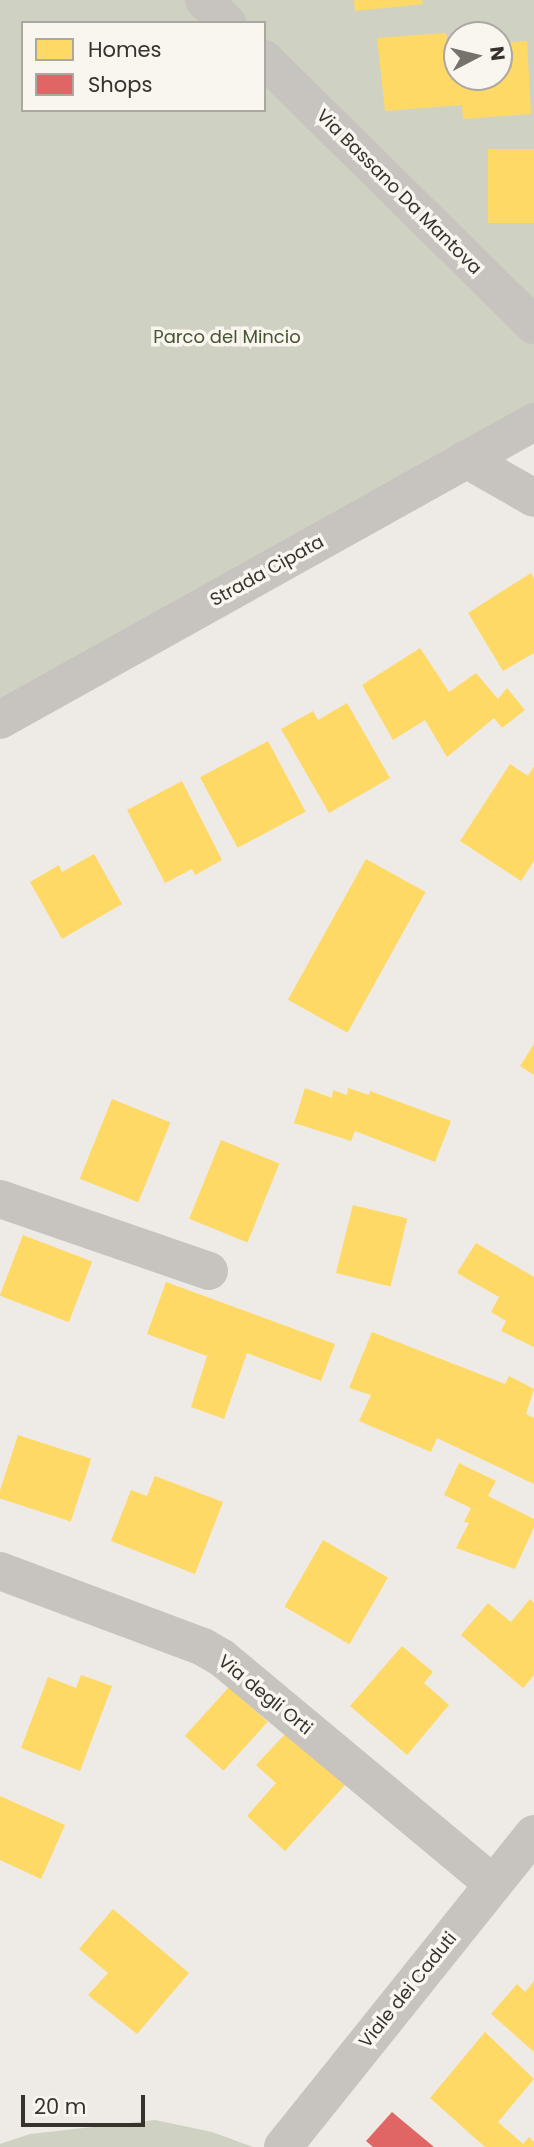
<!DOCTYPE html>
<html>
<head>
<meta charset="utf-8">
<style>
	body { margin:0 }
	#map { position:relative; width:534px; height:2147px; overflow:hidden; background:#eeeae6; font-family:Poppins,sans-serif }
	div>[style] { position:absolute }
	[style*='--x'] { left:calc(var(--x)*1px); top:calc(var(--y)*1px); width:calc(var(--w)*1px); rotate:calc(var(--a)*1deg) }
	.green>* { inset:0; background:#cfd2c2 }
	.homes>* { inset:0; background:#ffd966; transform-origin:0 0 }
	.shops>* { inset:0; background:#e06666 }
	.minor>* { height:38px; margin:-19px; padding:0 19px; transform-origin:19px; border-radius:19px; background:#c7c3be }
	span { translate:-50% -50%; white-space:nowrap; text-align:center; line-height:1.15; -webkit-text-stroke:7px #f9f5ef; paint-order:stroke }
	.street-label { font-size:18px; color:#38312c }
	.park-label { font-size:18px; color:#465433 }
	.legend { position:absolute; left:21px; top:21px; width:245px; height:91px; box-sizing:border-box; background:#f9f5ef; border:2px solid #aca7a1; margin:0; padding:9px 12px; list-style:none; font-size:21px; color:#38312c }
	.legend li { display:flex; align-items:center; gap:14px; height:35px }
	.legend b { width:35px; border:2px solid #aca7a1 }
	.north { position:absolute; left:443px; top:21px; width:70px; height:70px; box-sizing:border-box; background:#f9f5ef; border:2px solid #aca7a1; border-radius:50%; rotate:83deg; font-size:19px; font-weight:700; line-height:28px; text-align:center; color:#38312c }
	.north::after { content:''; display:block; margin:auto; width:24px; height:32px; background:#78726d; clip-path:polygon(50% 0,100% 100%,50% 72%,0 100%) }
	.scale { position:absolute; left:21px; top:2095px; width:124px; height:32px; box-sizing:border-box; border:4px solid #38312c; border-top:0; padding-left:9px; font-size:21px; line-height:24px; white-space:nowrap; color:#38312c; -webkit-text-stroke:5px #f9f5ef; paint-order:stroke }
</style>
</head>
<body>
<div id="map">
	<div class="green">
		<div style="clip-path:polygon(evenodd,0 0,534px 0,534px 426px,0 723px,0 0,23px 23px,264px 23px,264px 110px,23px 110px,23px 23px,0 0,457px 35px,499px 35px,499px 77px,457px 77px,457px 35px)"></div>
		<div style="clip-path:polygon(155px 2120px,212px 2132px,253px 2147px,0 2147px,0 2144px,30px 2134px)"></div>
	</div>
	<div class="homes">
		<div style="clip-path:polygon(354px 0,422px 0,423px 4px,355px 11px)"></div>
		<div style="clip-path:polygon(446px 33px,448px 48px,457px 47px,457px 77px,499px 77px,499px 43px,527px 41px,531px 114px,463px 119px,462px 105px,385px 111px,377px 38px)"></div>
		<div style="left:534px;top:149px;width:74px;height:46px;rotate:90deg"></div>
		<div style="clip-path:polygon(531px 573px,534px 579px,534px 653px,503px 671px,468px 613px)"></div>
		<div style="clip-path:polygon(420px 648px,449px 692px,476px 673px,498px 699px,507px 688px,525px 710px,502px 728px,494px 718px,447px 757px,425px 720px,393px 740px,362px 685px)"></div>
		<div style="clip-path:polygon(347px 703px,390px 778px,329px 813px,281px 729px,313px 711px,318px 720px)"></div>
		<div style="left:268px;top:741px;width:80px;height:77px;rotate:62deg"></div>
		<div style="clip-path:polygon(510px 764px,528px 776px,534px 766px,534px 861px,521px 881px,460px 841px)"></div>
		<div style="clip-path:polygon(182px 781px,222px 860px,195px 875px,192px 869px,165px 883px,127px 810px)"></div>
		<div style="clip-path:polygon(94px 854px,122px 904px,62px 939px,30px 882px,59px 865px,62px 872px)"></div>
		<div style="left:366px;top:859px;width:68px;height:161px;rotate:29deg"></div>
		<div style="clip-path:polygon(534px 1044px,534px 1075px,520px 1066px)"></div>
		<div style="clip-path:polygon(305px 1088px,332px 1098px,333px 1090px,347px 1095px,348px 1088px,369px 1095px,370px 1091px,451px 1121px,435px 1162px,355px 1131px,351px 1141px,294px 1123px)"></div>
		<div style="left:112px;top:1099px;width:63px;height:86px;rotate:22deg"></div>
		<div style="left:221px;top:1140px;width:63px;height:85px;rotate:22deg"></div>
		<div style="left:353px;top:1205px;width:56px;height:70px;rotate:14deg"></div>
		<div style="left:23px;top:1235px;width:74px;height:65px;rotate:21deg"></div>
		<div style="clip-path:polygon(476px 1243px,534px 1277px,534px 1347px,501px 1331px,506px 1321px,491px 1312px,499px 1297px,457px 1273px)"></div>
		<div style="clip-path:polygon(166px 1282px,335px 1344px,321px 1381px,247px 1353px,224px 1419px,191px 1407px,207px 1356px,147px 1334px)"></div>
		<div style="clip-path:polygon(372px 1332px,505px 1384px,509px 1376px,534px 1389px,526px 1414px,534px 1418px,534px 1484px,437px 1438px,431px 1452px,359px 1421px,371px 1395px,349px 1388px)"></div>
		<div style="left:18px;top:1435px;width:77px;height:66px;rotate:18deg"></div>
		<div style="clip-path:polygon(459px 1463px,496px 1481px,488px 1496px,534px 1519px,534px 1527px,515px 1569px,456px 1548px,469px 1523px,464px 1522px,471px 1508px,444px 1495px)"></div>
		<div style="clip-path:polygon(155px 1476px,223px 1502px,195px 1574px,111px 1541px,131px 1490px,147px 1496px)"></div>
		<div style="left:323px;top:1540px;width:75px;height:77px;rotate:30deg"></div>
		<div style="clip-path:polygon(530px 1599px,534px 1603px,534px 1675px,523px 1688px,461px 1635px,488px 1603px,511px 1622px)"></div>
		<div style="clip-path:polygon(402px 1646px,433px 1672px,424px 1683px,449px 1705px,407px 1755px,350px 1706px)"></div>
		<div style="clip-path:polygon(81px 1675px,112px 1686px,80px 1771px,21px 1748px,48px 1677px,76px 1688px)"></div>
		<div style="left:229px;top:1687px;width:52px;height:66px;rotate:42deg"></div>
		<div style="clip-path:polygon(287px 1732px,345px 1785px,285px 1851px,247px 1816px,276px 1783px,256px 1765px)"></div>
		<div style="clip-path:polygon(0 1796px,65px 1825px,41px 1879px,0 1860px)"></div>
		<div style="clip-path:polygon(113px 1909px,189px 1973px,137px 2034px,88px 1995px,108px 1973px,79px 1949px)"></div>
		<div style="clip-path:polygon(534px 1981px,534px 2052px,491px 2014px,517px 1984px,525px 1992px)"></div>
		<div style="clip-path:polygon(485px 2032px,534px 2079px,498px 2122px,523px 2144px,529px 2137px,534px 2142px,534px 2147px,485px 2147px,430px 2098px)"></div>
	</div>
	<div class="shops">
		<div style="clip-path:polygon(392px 2112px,434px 2147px,373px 2147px,366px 2141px)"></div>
	</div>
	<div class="minor">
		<div style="--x:204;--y:0;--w:33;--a:45"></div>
		<div style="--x:264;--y:59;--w:379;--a:44.6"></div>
		<div style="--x:466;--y:459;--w:78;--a:29.8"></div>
		<div style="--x:0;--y:720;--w:612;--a:-29.16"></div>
		<div style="--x:0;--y:1199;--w:221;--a:19"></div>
		<div style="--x:0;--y:1571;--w:217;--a:20.5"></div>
		<div style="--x:203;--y:1647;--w:22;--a:30"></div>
		<div style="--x:222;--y:1658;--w:353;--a:39.8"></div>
		<div style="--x:283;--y:2147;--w:401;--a:-51.3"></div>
	</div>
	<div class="street-label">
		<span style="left:399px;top:192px;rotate:45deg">Via Bassano Da Mantova</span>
		<span style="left:267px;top:571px;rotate:-29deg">Strada Cipata</span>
		<span style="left:265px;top:1695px;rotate:39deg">Via degli Orti</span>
		<span style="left:408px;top:1990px;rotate:-51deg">Viale dei Caduti</span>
	</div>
	<div class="park-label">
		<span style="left:227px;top:337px">Parco del Mincio</span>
	</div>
	<ul class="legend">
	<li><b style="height:19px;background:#ffd966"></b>Homes</li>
	<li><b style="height:19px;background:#e06666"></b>Shops</li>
	</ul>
	<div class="north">N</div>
	<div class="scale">20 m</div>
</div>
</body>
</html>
